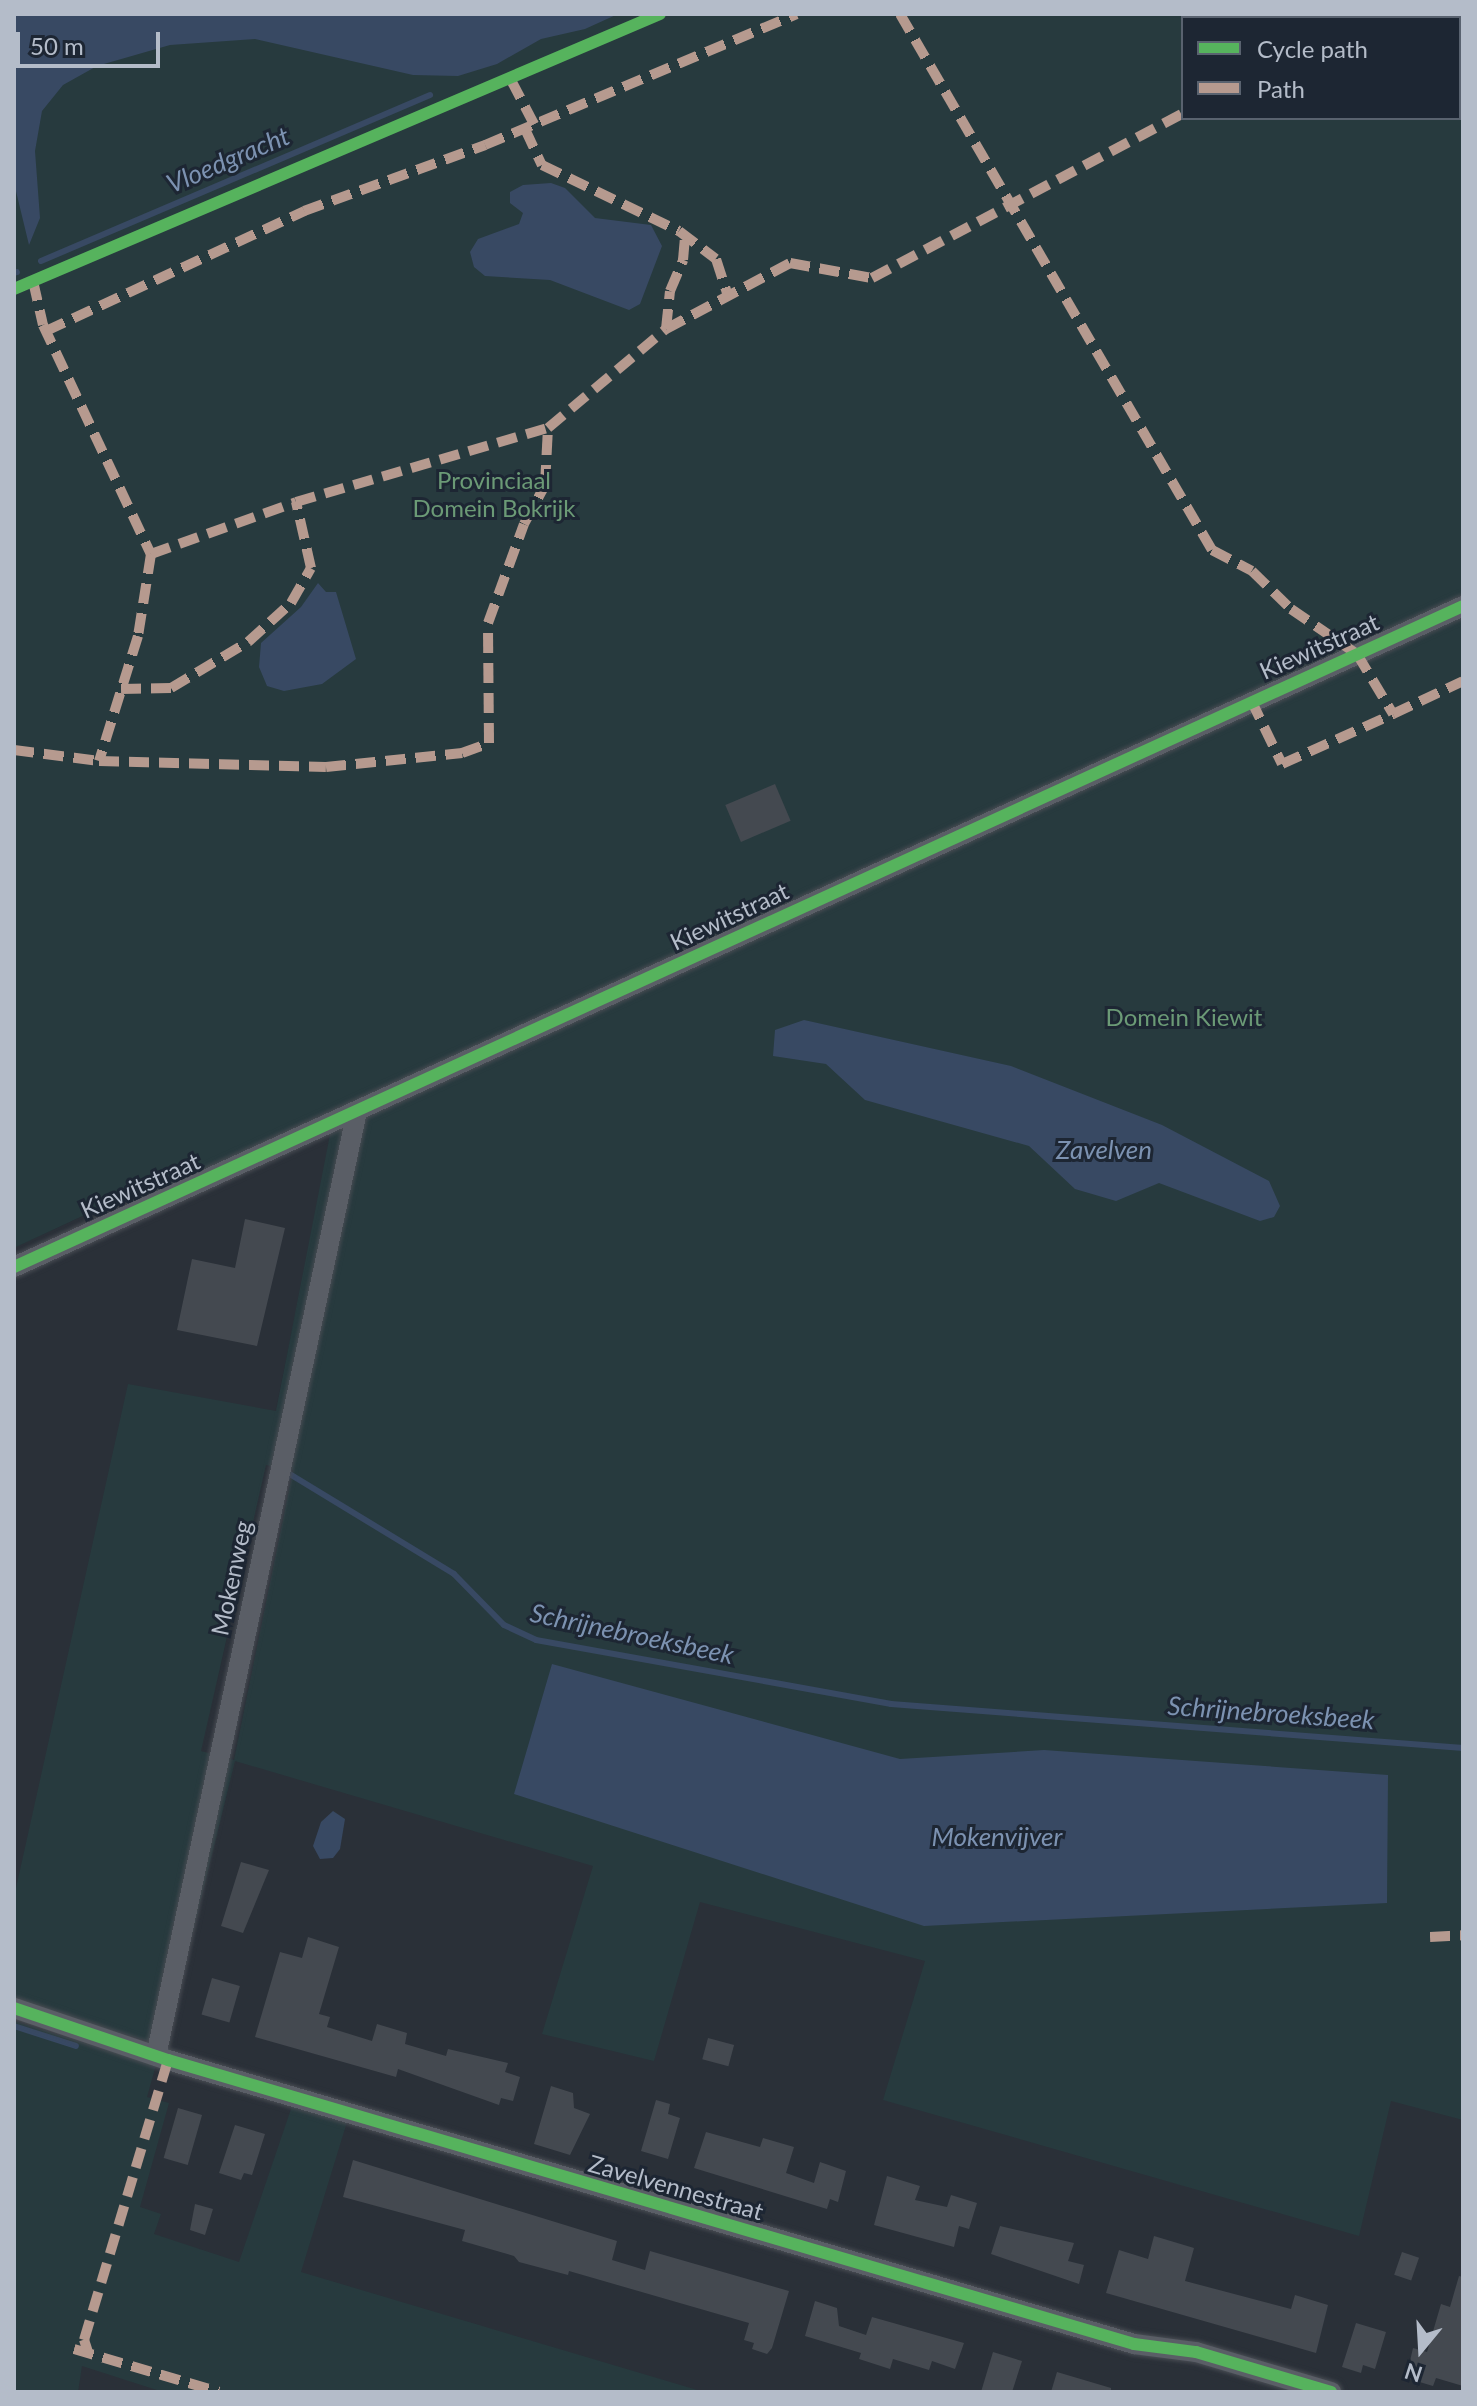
<!DOCTYPE html>
<html>
<head>
<meta charset="utf-8">
<style>
	body { margin:0 }
	#map { position:relative; width:1477px; height:2406px; overflow:hidden; background:#2a3038; font-family:Lato,sans-serif }
	div>[style] { position:absolute }
	[style*='--x'] { left:calc(var(--x)*1px); top:calc(var(--y)*1px); width:calc(var(--w)*1px); rotate:calc(var(--a)*1deg) }
	.green>* { inset:0; background:#273a3e }
	.water>* { inset:0; background:#384963 }
	.stream>* { height:6px; margin:-3px; padding:0 3px; transform-origin:3px; border-radius:3px; background:#384963 }
	.building>* { inset:0; background:#444950; transform-origin:0 0 }
	.roads { filter:drop-shadow(0 0 2px #484c53) drop-shadow(0 0 2px #484c53) }
	.street>* { height:20px; margin:-10px; padding:0 10px; transform-origin:10px; border-radius:10px; background:#5a5e66 }
	.quiet>* { height:10px; margin-top:-5px; transform-origin:0; background:repeating-linear-gradient(90deg,#b69a8f 0 20px,transparent 0 30px) }
	.cycleway>* { height:12px; margin:-6px; padding:0 6px; transform-origin:6px; border-radius:6px; background:#56b35d }
	span { translate:-50% -50%; white-space:nowrap; text-align:center; line-height:1.15; -webkit-text-stroke:6px #1d2633; paint-order:stroke }
	.park-label { font-size:24px; color:#6b9a76 }
	.street-label { font-size:24px; color:#b4bcc9 }
	.water-label { font-size:26px; color:#7c92b1; font-style:italic }
	.frame { position:absolute; inset:0; border:16px solid #b4bcc9; pointer-events:none }
	.legend { position:absolute; left:1181px; top:16px; width:280px; height:104px; box-sizing:border-box; background:#1d2633; border:2px solid #59626f; margin:0; padding:10px 14px; list-style:none; font-size:24px; color:#b4bcc9 }
	.legend li { display:flex; align-items:center; gap:16px; height:40px }
	.legend b { width:40px; border:2px solid #59626f }
	.north { position:absolute; left:1381px; top:2310px; width:80px; height:80px; -webkit-text-stroke:6px #1d2633; paint-order:stroke; rotate:198deg; font-size:22px; font-weight:700; line-height:32px; text-align:center; color:#b4bcc9 }
	.north::after { content:''; display:block; margin:auto; width:28px; height:36px; background:#b4bcc9; clip-path:polygon(50% 0,100% 100%,50% 72%,0 100%) }
	.scale { position:absolute; left:16px; top:32px; width:144px; height:36px; box-sizing:border-box; border:4px solid #b4bcc9; border-top:0; padding-left:10px; font-size:24px; line-height:28px; white-space:nowrap; color:#b4bcc9; -webkit-text-stroke:6px #1d2633; paint-order:stroke }
</style>
</head>
<body>
<div id="map">
	<div class="green">
		<div style="clip-path:polygon(evenodd,14px 14px,1463px 14px,1463px 2120px,1391px 2101px,1359px 2236px,883px 2100px,925px 1961px,700px 1902px,654px 2061px,542px 2034px,593px 1866px,235px 1761px,165px 2046px,14px 2002px,14px 1897px,128px 1384px,276px 1411px,334px 1114px,142px 1202px,136px 1191px,14px 1248px,14px 14px,1183px 18px,1459px 18px,1459px 118px,1183px 118px,1183px 18px,14px 14px,266px 1465px,293px 1470px,234px 1760px,201px 1751px,266px 1465px)"></div>
		<div style="clip-path:polygon(14px 2021px,156px 2065px,147px 2097px,169px 2103px,140px 2207px,161px 2214px,154px 2234px,239px 2262px,292px 2106px,347px 2122px,301px 2272px,704px 2392px,163px 2392px,82px 2366px,78px 2392px,14px 2392px)"></div>
	</div>
	<div class="water">
		<div style="clip-path:polygon(14px 14px,618px 14px,585px 29px,541px 39px,497px 64px,458px 76px,413px 75px,255px 39px,170px 45px,97px 66px,63px 85px,42px 111px,35px 151px,40px 218px,29px 245px,14px 183px)"></div>
		<div style="clip-path:polygon(551px 183px,565px 188px,595px 218px,651px 225px,662px 246px,640px 304px,629px 310px,550px 280px,485px 276px,474px 267px,470px 252px,478px 239px,519px 224px,523px 213px,510px 203px,510px 192px,523px 185px)"></div>
		<div style="clip-path:polygon(318px 583px,326px 592px,336px 592px,356px 659px,322px 684px,284px 691px,267px 686px,259px 667px,261px 643px,301px 607px)"></div>
		<div style="clip-path:polygon(804px 1020px,1011px 1066px,1162px 1125px,1269px 1181px,1280px 1206px,1274px 1217px,1260px 1221px,1159px 1183px,1116px 1201px,1075px 1189px,1029px 1146px,865px 1100px,826px 1064px,773px 1056px,775px 1030px)"></div>
		<div style="clip-path:polygon(552px 1664px,900px 1759px,1044px 1750px,1388px 1775px,1387px 1903px,924px 1926px,514px 1794px)"></div>
		<div style="clip-path:polygon(333px 1811px,345px 1819px,340px 1849px,333px 1858px,320px 1859px,313px 1846px,321px 1822px)"></div>
	</div>
	<div class="stream">
		<div style="--x:41;--y:261;--w:423;--a:-23.1"></div>
		<div style="--x:14;--y:273;--w:3;--a:-18"></div>
		<div style="--x:287;--y:1478;--w:5;--a:-79"></div>
		<div style="--x:288;--y:1473;--w:194;--a:31.3"></div>
		<div style="--x:454;--y:1574;--w:71;--a:45.6"></div>
		<div style="--x:504;--y:1625;--w:35;--a:25"></div>
		<div style="--x:536;--y:1640;--w:361;--a:10.2"></div>
		<div style="--x:891;--y:1704;--w:574;--a:4.4"></div>
		<div style="--x:14;--y:2026;--w:65;--a:17.9"></div>
	</div>
	<div class="building">
		<div style="left:775px;top:784px;width:40px;height:54px;rotate:67deg"></div>
		<div style="clip-path:polygon(245px 1219px,285px 1228px,257px 1346px,177px 1330px,192px 1259px,235px 1268px)"></div>
		<div style="clip-path:polygon(241px 1862px,269px 1870px,243px 1933px,221px 1926px)"></div>
		<div style="clip-path:polygon(308px 1937px,339px 1947px,319px 2014px,330px 2017px,327px 2027px,372px 2041px,377px 2024px,407px 2033px,405px 2044px,446px 2056px,448px 2049px,508px 2063px,505px 2072px,520px 2077px,513px 2101px,501px 2098px,499px 2105px,398px 2069px,396px 2077px,255px 2037px,280px 1952px,302px 1958px)"></div>
		<div style="left:212px;top:1978px;width:29px;height:38px;rotate:16deg"></div>
		<div style="left:708px;top:2038px;width:27px;height:22px;rotate:15deg"></div>
		<div style="clip-path:polygon(551px 2086px,573px 2093px,574px 2108px,590px 2114px,570px 2155px,534px 2144px)"></div>
		<div style="clip-path:polygon(656px 2100px,670px 2104px,668px 2114px,680px 2118px,668px 2159px,641px 2151px)"></div>
		<div style="left:178px;top:2108px;width:25px;height:52px;rotate:16deg"></div>
		<div style="clip-path:polygon(235px 2125px,265px 2134px,252px 2175px,244px 2173px,241px 2180px,219px 2173px)"></div>
		<div style="clip-path:polygon(706px 2132px,760px 2147px,763px 2138px,794px 2147px,786px 2173px,814px 2183px,820px 2162px,846px 2171px,838px 2202px,830px 2199px,827px 2209px,694px 2168px)"></div>
		<div style="clip-path:polygon(353px 2160px,617px 2241px,612px 2260px,645px 2270px,650px 2251px,789px 2291px,772px 2348px,767px 2354px,752px 2349px,754px 2343px,744px 2340px,749px 2323px,569px 2271px,568px 2275px,519px 2262px,514px 2256px,462px 2241px,465px 2230px,343px 2197px)"></div>
		<div style="clip-path:polygon(887px 2176px,920px 2186px,915px 2200px,947px 2207px,951px 2195px,977px 2203px,969px 2229px,959px 2226px,954px 2247px,874px 2225px)"></div>
		<div style="clip-path:polygon(195px 2204px,213px 2209px,205px 2235px,190px 2230px)"></div>
		<div style="clip-path:polygon(1000px 2226px,1074px 2243px,1068px 2261px,1084px 2265px,1079px 2284px,991px 2254px)"></div>
		<div style="clip-path:polygon(1154px 2236px,1194px 2248px,1185px 2281px,1291px 2309px,1295px 2295px,1328px 2305px,1316px 2353px,1106px 2293px,1119px 2250px,1148px 2259px)"></div>
		<div style="left:1402px;top:2252px;width:18px;height:24px;rotate:19deg"></div>
		<div style="clip-path:polygon(1459px 2276px,1463px 2277px,1463px 2386px,1436px 2378px,1433px 2386px,1406px 2378px,1413px 2348px,1427px 2352px,1441px 2304px,1450px 2307px)"></div>
		<div style="clip-path:polygon(815px 2301px,837px 2308px,839px 2326px,866px 2335px,872px 2317px,964px 2343px,955px 2369px,932px 2361px,929px 2370px,893px 2359px,890px 2369px,859px 2359px,861px 2353px,805px 2336px)"></div>
		<div style="clip-path:polygon(1356px 2323px,1386px 2332px,1375px 2369px,1363px 2365px,1361px 2373px,1342px 2367px)"></div>
		<div style="clip-path:polygon(993px 2352px,1022px 2361px,1012px 2392px,981px 2392px)"></div>
		<div style="clip-path:polygon(1057px 2372px,1111px 2388px,1111px 2392px,1051px 2392px)"></div>
	</div>
	<div class="roads">
		<div class="street">
			<div style="--x:14;--y:1267;--w:1593;--a:-24.52"></div>
			<div style="--x:14;--y:2008;--w:163;--a:18.7"></div>
			<div style="--x:168;--y:2060;--w:1007;--a:16.38"></div>
			<div style="--x:1134;--y:2344;--w:63;--a:7.4"></div>
			<div style="--x:1196;--y:2352;--w:141;--a:16.5"></div>
			<div style="--x:156;--y:2056;--w:966;--a:-77.99"></div>
		</div>
	</div>
	<div class="quiet">
		<div style="--x:900;--y:14;--w:620;--a:59.8"></div>
		<div style="--x:1212;--y:550;--w:45;--a:27.7"></div>
		<div style="--x:1252;--y:571;--w:54;--a:44.3"></div>
		<div style="--x:1291;--y:609;--w:80;--a:34.3"></div>
		<div style="--x:1357;--y:654;--w:70;--a:59"></div>
		<div style="--x:1393;--y:714;--w:77;--a:-25.2"></div>
		<div style="--x:1366;--y:18;--w:9;--a:-27"></div>
		<div style="--x:511;--y:80;--w:50;--a:62.4"></div>
		<div style="--x:525;--y:129;--w:40;--a:65"></div>
		<div style="--x:542;--y:165;--w:152;--a:25.7"></div>
		<div style="--x:679;--y:231;--w:46;--a:37.1"></div>
		<div style="--x:716;--y:259;--w:39;--a:72"></div>
		<div style="--x:33;--y:281;--w:45;--a:77.2"></div>
		<div style="--x:43;--y:325;--w:253;--a:64.8"></div>
		<div style="--x:151;--y:554;--w:83;--a:99"></div>
		<div style="--x:138;--y:636;--w:131;--a:107.3"></div>
		<div style="--x:666;--y:329;--w:38;--a:-84"></div>
		<div style="--x:670;--y:291;--w:34;--a:-67"></div>
		<div style="--x:683;--y:260;--w:22;--a:-85"></div>
		<div style="--x:46;--y:331;--w:285;--a:-24.9"></div>
		<div style="--x:304;--y:211;--w:193;--a:-20"></div>
		<div style="--x:485;--y:145;--w:338;--a:-22.8"></div>
		<div style="--x:151;--y:554;--w:154;--a:-19.7"></div>
		<div style="--x:296;--y:502;--w:263;--a:-16.4"></div>
		<div style="--x:548;--y:428;--w:154;--a:-40"></div>
		<div style="--x:666;--y:329;--w:140;--a:-28"></div>
		<div style="--x:790;--y:263;--w:83;--a:10.4"></div>
		<div style="--x:872;--y:278;--w:352;--a:-27.9"></div>
		<div style="--x:121;--y:689;--w:50;--a:-1.1"></div>
		<div style="--x:171;--y:688;--w:90;--a:-30.9"></div>
		<div style="--x:248;--y:642;--w:58;--a:-42.2"></div>
		<div style="--x:291;--y:603;--w:40;--a:-60.3"></div>
		<div style="--x:311;--y:568;--w:68;--a:-102.8"></div>
		<div style="--x:1251;--y:700;--w:71;--a:64.2"></div>
		<div style="--x:1282;--y:764;--w:122;--a:-24.2"></div>
		<div style="--x:14;--y:750;--w:86;--a:7.4"></div>
		<div style="--x:99;--y:761;--w:227;--a:1.5"></div>
		<div style="--x:326;--y:767;--w:137;--a:-5.9"></div>
		<div style="--x:462;--y:753;--w:29;--a:-20"></div>
		<div style="--x:489;--y:743;--w:120;--a:-90.5"></div>
		<div style="--x:488;--y:623;--w:105;--a:-70"></div>
		<div style="--x:524;--y:524;--w:44;--a:-61.7"></div>
		<div style="--x:545;--y:485;--w:57;--a:-87"></div>
		<div style="--x:1430;--y:1937;--w:33;--a:-3"></div>
		<div style="--x:74;--y:2349;--w:151;--a:16.5"></div>
		<div style="--x:88;--y:2352;--w:13;--a:-108"></div>
		<div style="--x:84;--y:2340;--w:292;--a:-73.3"></div>
	</div>
	<div class="cycleway">
		<div style="--x:14;--y:289;--w:702;--a:-23.06"></div>
		<div style="--x:14;--y:1267;--w:1593;--a:-24.52"></div>
		<div style="--x:14;--y:2008;--w:163;--a:18.7"></div>
		<div style="--x:168;--y:2060;--w:1007;--a:16.38"></div>
		<div style="--x:1134;--y:2344;--w:63;--a:7.4"></div>
		<div style="--x:1196;--y:2352;--w:141;--a:16.5"></div>
	</div>
	<div class="park-label">
		<span style="left:494px;top:494px">Provinciaal<br>Domein Bokrijk</span>
		<span style="left:1184px;top:1017px">Domein Kiewit</span>
	</div>
	<div class="street-label">
		<span style="left:1319px;top:646px;rotate:-24deg">Kiewitstraat</span>
		<span style="left:729px;top:916px;rotate:-25deg">Kiewitstraat</span>
		<span style="left:140px;top:1185px;rotate:-24deg">Kiewitstraat</span>
		<span style="left:231px;top:1578px;rotate:-78deg">Mokenweg</span>
		<span style="left:676px;top:2187px;rotate:16deg">Zavelvennestraat</span>
	</div>
	<div class="water-label">
		<span style="left:228px;top:160px;rotate:-23deg">Vloedgracht</span>
		<span style="left:1104px;top:1150px">Zavelven</span>
		<span style="left:632px;top:1634px;rotate:12deg">Schrijnebroeksbeek</span>
		<span style="left:1271px;top:1713px;rotate:4deg">Schrijnebroeksbeek</span>
		<span style="left:997px;top:1837px">Mokenvijver</span>
	</div>
	<div class="frame"></div>
	<ul class="legend">
	<li><b style="height:10px;background:#56b35d"></b>Cycle path</li>
	<li><b style="height:10px;background:#b69a8f"></b>Path</li>
	</ul>
	<div class="north">N</div>
	<div class="scale">50 m</div>
</div>
</body>
</html>
